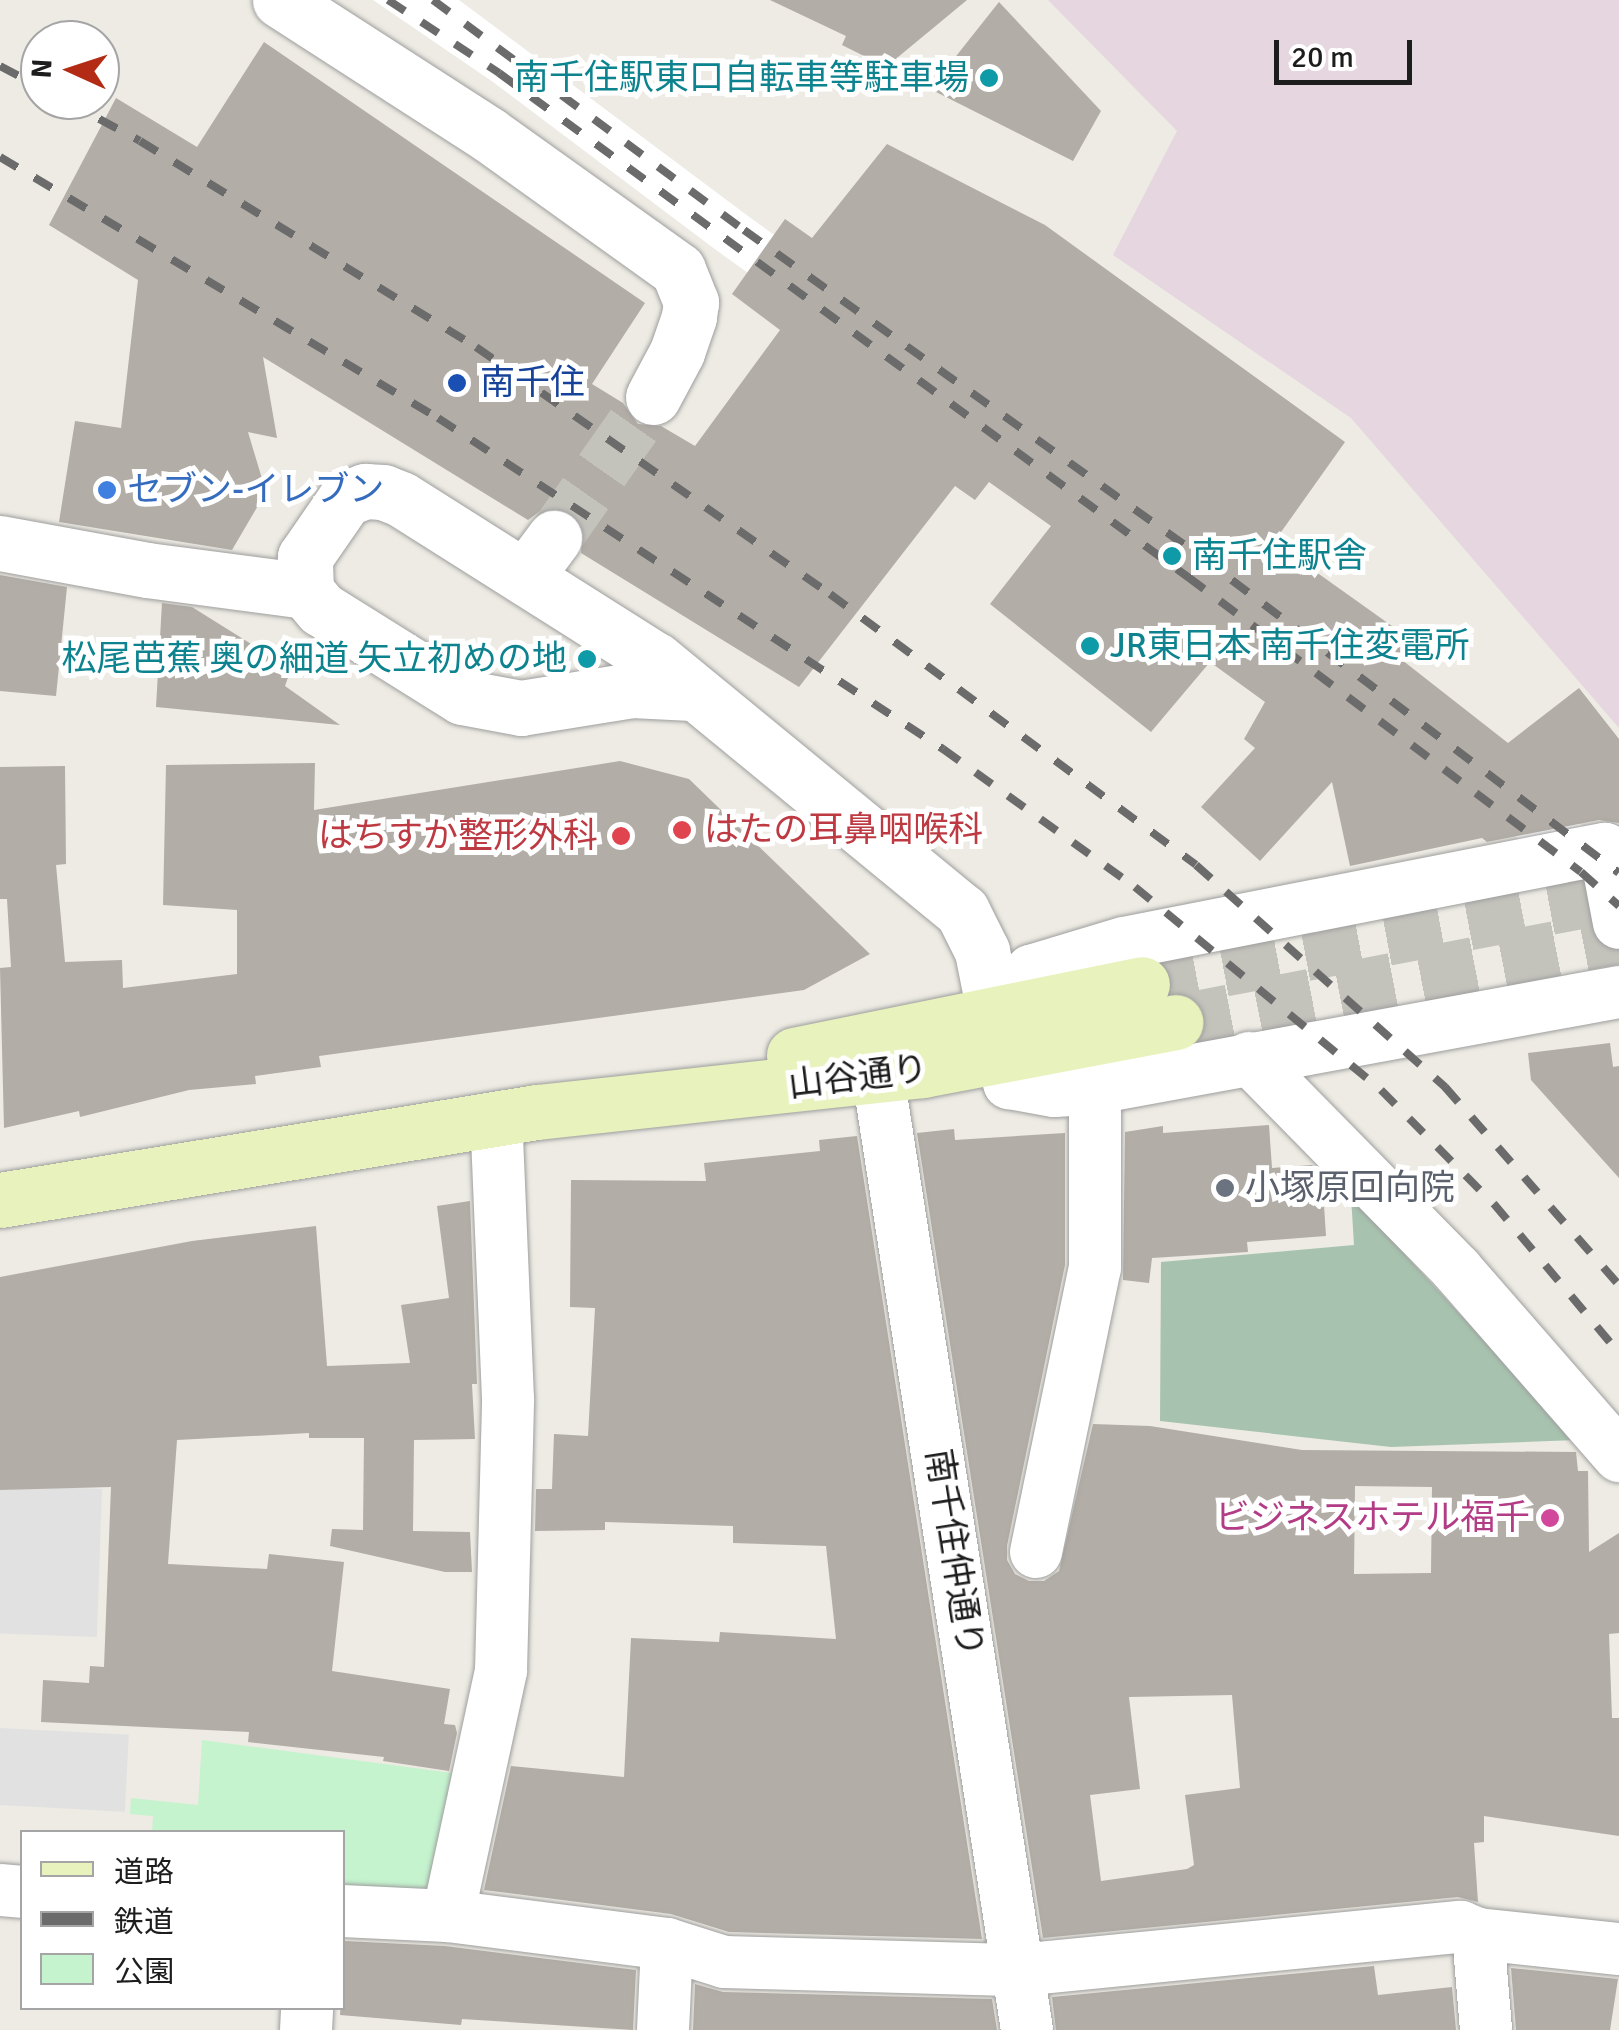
<!DOCTYPE html>
<html>
<head>
<meta charset="utf-8">
<style>
	body { margin:0 }
	#map { position:relative; width:1619px; height:2030px; overflow:hidden; background:#edebe3; font-family:Signika,"Noto Sans JP",sans-serif }
	div>[style] { position:absolute }
	[style*='--x'] { left:calc(var(--x)*1px); top:calc(var(--y)*1px); width:calc(var(--w)*1px); rotate:calc(var(--a)*1deg) }
	.industrial>* { inset:0; background:#e5d6e0 }
	.cemetery>* { inset:0; background:#a7c3af }
	.park>* { inset:0; background:#c4f3ce }
	.parking>* { inset:0; background:#e1e1e1; transform-origin:0 0 }
	.pier>* { inset:0; background:#fff }
	.building>* { inset:0; background:#b2ada6 }
	.tertiary-tunnel>* { height:55px; margin-top:-27.5px; transform-origin:0; background:repeating-linear-gradient(90deg,#c3c2bb 0 55px,transparent 0 83px) }
	.secondary-tunnel>* { height:55px; margin-top:-27.5px; transform-origin:0; background:repeating-linear-gradient(90deg,#c3c2bb 0 55px,transparent 0 83px) }
	.roads { filter:drop-shadow(0 0 2px #9e9e9e) drop-shadow(0 0 2px #9e9e9e) }
	.minor>* { height:52px; margin:-26px; padding:0 26px; transform-origin:26px; border-radius:26px; background:#fff }
	.tertiary>* { height:55px; margin:-27.5px; padding:0 27.5px; transform-origin:27.5px; border-radius:27.5px; background:#fff }
	.secondary>* { height:55px; margin:-27.5px; padding:0 27.5px; transform-origin:27.5px; border-radius:27.5px; background:#e8f2bc }
	.rail>* { height:8px; margin-top:-4px; transform-origin:0; background:repeating-linear-gradient(90deg,#6b6b6b 0 20px,transparent 0 40px) }
	.dots>* { width:28px; height:28px; translate:-50% -50%; box-sizing:border-box; border:5px solid #fff; border-radius:50% }
	span { translate:-50% -50%; white-space:nowrap; text-align:center; line-height:1.15; -webkit-text-stroke:10px #fff; paint-order:stroke }
	.culture-label { font-size:35px; color:#0d838f }
	.right { translate:-100% -50%; text-align:right }
	.left { translate:0 -50%; text-align:left }
	.transit-label { font-size:35px; color:#164399 }
	.shop-label { font-size:35px; color:#366cbe }
	.health-label { font-size:35px; color:#be3a42 }
	.street-label { font-size:35px; color:#1d1d1d }
	.worship-label { font-size:35px; color:#5b616d }
	.hotel-label { font-size:35px; color:#b23c85 }
	.legend { position:absolute; left:20px; top:1830px; width:325px; height:180px; box-sizing:border-box; background:#fff; border:2px solid #a5a5a5; margin:0; padding:12px 18px; list-style:none; font-size:30px; color:#1d1d1d }
	.legend li { display:flex; align-items:center; gap:20px; height:50px }
	.legend b { width:50px; border:2px solid #a5a5a5 }
	.north { position:absolute; left:20px; top:20px; width:100px; height:100px; box-sizing:border-box; background:#fff; border:2px solid #a5a5a5; border-radius:50%; rotate:273deg; font-size:28px; font-weight:700; line-height:40px; text-align:center; color:#1d1d1d }
	.north::after { content:''; display:block; margin:auto; width:35px; height:45px; background:#b42b15; clip-path:polygon(50% 0,100% 100%,50% 72%,0 100%) }
	.scale { position:absolute; left:1274px; top:40px; width:138px; height:45px; box-sizing:border-box; border:5px solid #1d1d1d; border-top:0; padding-left:12px; font-size:30px; line-height:35px; white-space:nowrap; color:#1d1d1d; -webkit-text-stroke:8px #fff; paint-order:stroke }
</style>
</head>
<body>
<div id="map">
	<div class="industrial">
		<div style="clip-path:polygon(1048px 0,1619px 0,1619px 728px,1351px 418px,1113px 255px,1177px 131px)"></div>
	</div>
	<div class="cemetery">
		<div style="clip-path:polygon(1351px 1196px,1576px 1440px,1391px 1447px,1160px 1421px,1161px 1262px,1354px 1245px)"></div>
	</div>
	<div class="park">
		<div style="clip-path:polygon(202px 1740px,467px 1775px,438px 1892px,343px 1894px,342px 1832px,152px 1832px,153px 1816px,130px 1814px,131px 1798px,198px 1805px)"></div>
	</div>
	<div class="parking">
		<div style="left:102px;top:1489px;width:148px;height:102px;rotate:92deg"></div>
		<div style="left:0;top:1728px;width:129px;height:77px;rotate:3deg"></div>
	</div>
	<div class="pier">
		<div style="clip-path:polygon(373px 0,459px 0,752px 219px,1208px 546px,1609px 845px,1619px 919px,1574px 880px,1182px 585px,716px 250px,493px 82px)"></div>
	</div>
	<div class="building">
		<div style="clip-path:polygon(770px 0,967px 0,886px 67px,842px 45px,846px 36px)"></div>
		<div style="clip-path:polygon(999px 2px,1101px 111px,1073px 161px,930px 89px)"></div>
		<div style="clip-path:polygon(264px 42px,645px 303px,592px 384px,623px 403px,638px 424px,661px 426px,695px 446px,780px 330px,732px 294px,785px 219px,812px 238px,887px 144px,1045px 225px,1345px 442px,1274px 542px,1413px 641px,1402px 660px,1508px 743px,1579px 688px,1619px 739px,1619px 823px,1599px 820px,1487px 842px,1482px 838px,1350px 866px,1332px 782px,1260px 861px,1201px 807px,1255px 748px,1244px 739px,1265px 702px,1210px 662px,1151px 732px,990px 604px,1051px 526px,989px 482px,975px 500px,955px 486px,799px 687px,581px 553px,583px 527px,572px 512px,557px 507px,543px 509px,528px 520px,263px 357px,277px 438px,248px 432px,266px 492px,232px 550px,59px 522px,75px 421px,121px 428px,138px 280px,49px 225px,116px 98px,197px 147px)"></div>
		<div style="clip-path:polygon(0 575px,67px 587px,56px 696px,0 691px)"></div>
		<div style="clip-path:polygon(162px 603px,192px 607px,291px 669px,285px 686px,340px 725px,156px 707px)"></div>
		<div style="clip-path:polygon(620px 761px,689px 779px,870px 954px,804px 990px,319px 1056px,321px 1067px,255px 1076px,256px 1084px,189px 1090px,80px 1117px,79px 1111px,4px 1128px,0 968px,11px 967px,7px 899px,0 899px,0 767px,65px 766px,66px 864px,56px 865px,65px 962px,122px 960px,123px 988px,237px 974px,237px 910px,163px 905px,166px 765px,315px 763px,314px 810px)"></div>
		<div style="clip-path:polygon(1610px 1043px,1613px 1067px,1619px 1066px,1619px 1178px,1531px 1080px,1528px 1053px)"></div>
		<div style="clip-path:polygon(1269px 1125px,1272px 1168px,1312px 1165px,1322px 1175px,1326px 1236px,1247px 1242px,1248px 1252px,1152px 1258px,1149px 1283px,1123px 1280px,1125px 1132px,1163px 1126px,1163px 1133px)"></div>
		<div style="clip-path:polygon(evenodd,954px 1129px,955px 1140px,1065px 1133px,1065px 1265px,1007px 1546px,1007px 1560px,1015px 1574px,1029px 1581px,1044px 1581px,1059px 1571px,1093px 1424px,1150px 1426px,1302px 1450px,1576px 1452px,1578px 1471px,1588px 1471px,1589px 1552px,1619px 1533px,1619px 1633px,1609px 1634px,1612px 1718px,1619px 1718px,1619px 1836px,1484px 1816px,1484px 1842px,1474px 1843px,1478px 1902px,1458px 1897px,1043px 1938px,917px 1133px,954px 1129px,1355px 1486px,1432px 1487px,1431px 1573px,1354px 1574px,1355px 1486px,954px 1129px,1232px 1695px,1240px 1788px,1185px 1795px,1194px 1865px,1187px 1869px,1101px 1881px,1090px 1795px,1140px 1789px,1129px 1697px,1232px 1695px)"></div>
		<div style="clip-path:polygon(857px 1136px,982px 1939px,729px 1932px,671px 1914px,484px 1890px,511px 1766px,624px 1777px,631px 1638px,719px 1642px,720px 1632px,836px 1639px,826px 1546px,733px 1543px,733px 1526px,605px 1522px,605px 1530px,535px 1531px,536px 1489px,552px 1489px,554px 1434px,588px 1436px,595px 1308px,570px 1307px,571px 1180px,706px 1181px,704px 1163px,820px 1151px,819px 1140px)"></div>
		<div style="clip-path:polygon(470px 1201px,477px 1384px,472px 1384px,475px 1439px,414px 1440px,413px 1531px,470px 1532px,472px 1572px,445px 1572px,330px 1546px,332px 1529px,363px 1530px,364px 1438px,309px 1438px,309px 1433px,177px 1440px,168px 1564px,267px 1569px,269px 1554px,344px 1562px,332px 1671px,450px 1689px,444px 1724px,455px 1725px,457px 1733px,449px 1771px,383px 1761px,384px 1757px,248px 1742px,249px 1732px,41px 1722px,43px 1680px,89px 1683px,90px 1666px,104px 1667px,111px 1487px,0 1490px,0 1277px,192px 1241px,316px 1226px,327px 1366px,410px 1363px,401px 1305px,449px 1298px,437px 1206px)"></div>
		<div style="clip-path:polygon(345px 1941px,445px 1946px,636px 1970px,633px 2030px,462px 2019px,461px 2025px,340px 2015px)"></div>
		<div style="clip-path:polygon(1374px 1966px,1378px 1995px,1452px 1987px,1456px 2030px,1056px 2030px,1052px 1997px)"></div>
		<div style="clip-path:polygon(1511px 1968px,1618px 1979px,1610px 2030px,1516px 2030px)"></div>
		<div style="clip-path:polygon(695px 1984px,723px 1992px,992px 1999px,997px 2030px,693px 2030px)"></div>
	</div>
	<div class="tertiary-tunnel">
		<div style="--x:554;--y:538;--w:172;--a:-54.9"></div>
	</div>
	<div class="secondary-tunnel">
		<div style="--x:1142;--y:984;--w:485;--a:-10.7"></div>
		<div style="--x:1176;--y:1022;--w:451;--a:-11"></div>
	</div>
	<div class="roads">
		<div class="minor">
			<div style="--x:995;--y:1012;--w:55;--a:-48.7"></div>
			<div style="--x:1031;--y:971;--w:97;--a:-16.8"></div>
			<div style="--x:1124;--y:943;--w:490;--a:-11.1"></div>
			<div style="--x:1605;--y:849;--w:75;--a:79.3"></div>
			<div style="--x:1003;--y:1056;--w:28;--a:77"></div>
			<div style="--x:1009;--y:1083;--w:46;--a:10.1"></div>
			<div style="--x:1054;--y:1091;--w:36;--a:-3"></div>
			<div style="--x:1090;--y:1089;--w:538;--a:-10.39"></div>
			<div style="--x:1249;--y:1058;--w:297;--a:45.5"></div>
			<div style="--x:1457;--y:1270;--w:247;--a:48.9"></div>
			<div style="--x:878;--y:1076;--w:966;--a:81.12"></div>
			<div style="--x:1036;--y:1552;--w:290;--a:-78.3"></div>
			<div style="--x:1095;--y:1268;--w:154;--a:-90"></div>
			<div style="--x:1095;--y:1114;--w:25;--a:-101"></div>
			<div style="--x:0;--y:1890;--w:22;--a:5"></div>
			<div style="--x:342;--y:1911;--w:106;--a:2.7"></div>
			<div style="--x:448;--y:1916;--w:221;--a:7.3"></div>
			<div style="--x:667;--y:1944;--w:60;--a:17.5"></div>
			<div style="--x:724;--y:1962;--w:295;--a:1.6"></div>
			<div style="--x:1019;--y:1970;--w:444;--a:-5.6"></div>
			<div style="--x:1461;--y:1927;--w:18;--a:22"></div>
			<div style="--x:1478;--y:1934;--w:142;--a:6.1"></div>
			<div style="--x:448;--y:1916;--w:251;--a:-77.8"></div>
			<div style="--x:501;--y:1671;--w:272;--a:-88.5"></div>
			<div style="--x:508;--y:1399;--w:281;--a:-92.4"></div>
			<div style="--x:1478;--y:1934;--w:96;--a:85.2"></div>
			<div style="--x:306;--y:2030;--w:22;--a:-87"></div>
			<div style="--x:663;--y:2030;--w:86;--a:-87.3"></div>
		</div>
		<div class="tertiary">
			<div style="--x:280;--y:0;--w:247;--a:32.8"></div>
			<div style="--x:488;--y:134;--w:234;--a:35.6"></div>
			<div style="--x:678;--y:270;--w:35;--a:68"></div>
			<div style="--x:691;--y:302;--w:15;--a:98"></div>
			<div style="--x:689;--y:317;--w:37;--a:109"></div>
			<div style="--x:677;--y:352;--w:51;--a:118.1"></div>
			<div style="--x:0;--y:543;--w:149;--a:10.4"></div>
			<div style="--x:147;--y:570;--w:160;--a:7.5"></div>
			<div style="--x:525;--y:577;--w:49;--a:-53.4"></div>
			<div style="--x:692;--y:693;--w:60;--a:-177.1"></div>
			<div style="--x:632;--y:690;--w:112;--a:170.8"></div>
			<div style="--x:521;--y:708;--w:60;--a:-169.4"></div>
			<div style="--x:462;--y:697;--w:166;--a:-148"></div>
			<div style="--x:321;--y:609;--w:23;--a:-130"></div>
			<div style="--x:306;--y:591;--w:34;--a:-92"></div>
			<div style="--x:305;--y:557;--w:70;--a:-55.4"></div>
			<div style="--x:345;--y:499;--w:22;--a:-22"></div>
			<div style="--x:365;--y:491;--w:18;--a:3"></div>
			<div style="--x:383;--y:492;--w:19;--a:21"></div>
			<div style="--x:401;--y:499;--w:302;--a:32.3"></div>
			<div style="--x:656;--y:660;--w:396;--a:39.4"></div>
			<div style="--x:962;--y:911;--w:45;--a:63.4"></div>
			<div style="--x:982;--y:951;--w:107;--a:78.7"></div>
		</div>
		<div class="secondary">
			<div style="--x:794;--y:1055;--w:355;--a:-11.5"></div>
			<div style="--x:0;--y:1200;--w:544;--a:-9.31"></div>
			<div style="--x:537;--y:1112;--w:387;--a:-6.2"></div>
			<div style="--x:922;--y:1070;--w:258;--a:-10.7"></div>
		</div>
	</div>
	<div class="rail">
		<div style="--x:388;--y:0;--w:133;--a:33.3"></div>
		<div style="--x:499;--y:73;--w:854;--a:36.19"></div>
		<div style="--x:1188;--y:577;--w:491;--a:36.9"></div>
		<div style="--x:1581;--y:872;--w:51;--a:41.8"></div>
		<div style="--x:433;--y:0;--w:387;--a:36.5"></div>
		<div style="--x:744;--y:230;--w:561;--a:35.56"></div>
		<div style="--x:1200;--y:556;--w:525;--a:37.11"></div>
		<div style="--x:0;--y:66;--w:45;--a:27.7"></div>
		<div style="--x:64;--y:100;--w:86;--a:28.3"></div>
		<div style="--x:140;--y:141;--w:394;--a:31.5"></div>
		<div style="--x:476;--y:347;--w:432;--a:34.9"></div>
		<div style="--x:830;--y:594;--w:455;--a:36.5"></div>
		<div style="--x:1196;--y:865;--w:334;--a:41.7"></div>
		<div style="--x:1445;--y:1087;--w:264;--a:48.7"></div>
		<div style="--x:0;--y:157;--w:510;--a:30.79"></div>
		<div style="--x:438;--y:418;--w:604;--a:33.24"></div>
		<div style="--x:943;--y:749;--w:236;--a:35.7"></div>
		<div style="--x:1135;--y:887;--w:319;--a:39.5"></div>
		<div style="--x:1381;--y:1090;--w:161;--a:45.3"></div>
		<div style="--x:1494;--y:1204;--w:194;--a:50"></div>
	</div>
	<div class="dots">
		<div style="left:989px;top:78px;background:#0f9aa8"></div>
		<div style="left:457px;top:383px;background:#1a4fb4"></div>
		<div style="left:107px;top:490px;background:#3f7fe0"></div>
		<div style="left:1172px;top:556px;background:#0f9aa8"></div>
		<div style="left:1090px;top:646px;background:#0f9aa8"></div>
		<div style="left:587px;top:659px;background:#0f9aa8"></div>
		<div style="left:682px;top:830px;background:#e0444e"></div>
		<div style="left:621px;top:836px;background:#e0444e"></div>
		<div style="left:1225px;top:1188px;background:#6b7280"></div>
		<div style="left:1550px;top:1518px;background:#d1479c"></div>
	</div>
	<div class="culture-label">
		<span class="right" style="left:969px;top:78px">南千住駅東口自転車等駐車場</span>
		<span class="left" style="left:1192px;top:556px">南千住駅舎</span>
		<span class="left" style="left:1110px;top:646px">JR東日本 南千住変電所</span>
		<span class="right" style="left:567px;top:659px">松尾芭蕉 奥の細道 矢立初めの地</span>
	</div>
	<div class="transit-label">
		<span class="left" style="left:480px;top:383px">南千住</span>
	</div>
	<div class="shop-label">
		<span class="left" style="left:127px;top:490px">セブン-イレブン</span>
	</div>
	<div class="health-label">
		<span class="left" style="left:704px;top:830px">はたの耳鼻咽喉科</span>
		<span class="right" style="left:598px;top:836px">はちすか整形外科</span>
	</div>
	<div class="street-label">
		<span style="left:858px;top:1077px;rotate:-7deg">山谷通り</span>
		<span style="left:954px;top:1553px;rotate:81deg">南千住仲通り</span>
	</div>
	<div class="worship-label">
		<span class="left" style="left:1245px;top:1188px">小塚原回向院</span>
	</div>
	<div class="hotel-label">
		<span class="right" style="left:1530px;top:1518px">ビジネスホテル福千</span>
	</div>
	<ul class="legend">
	<li><b style="height:12px;background:#e8f2bc"></b>道路</li>
	<li><b style="height:12px;background:#6b6b6b"></b>鉄道</li>
	<li><b style="height:28px;background:#c4f3ce"></b>公園</li>
	</ul>
	<div class="north">N</div>
	<div class="scale">20 m</div>
</div>
</body>
</html>
